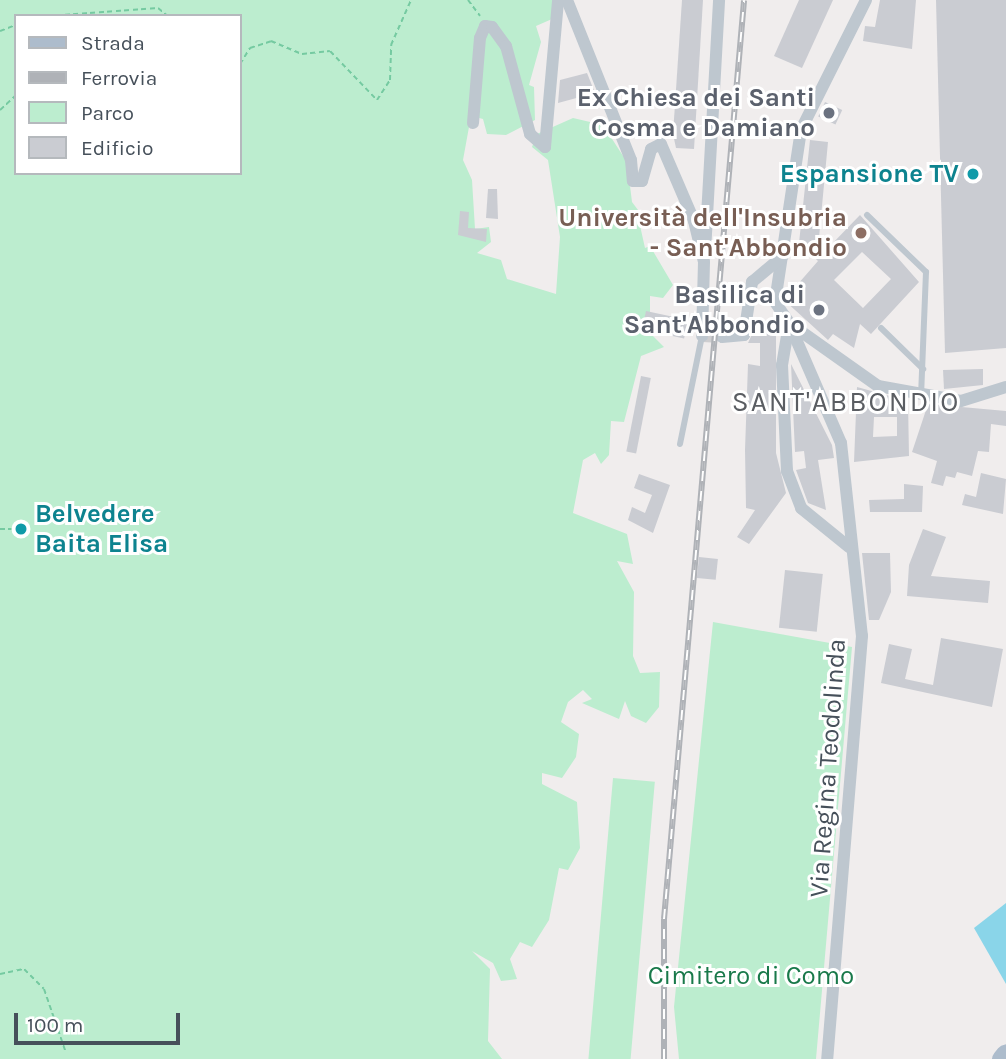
<!DOCTYPE html>
<html>
<head>
<meta charset="utf-8">
<style>
	body { margin:0 }
	#map { position:relative; width:1006px; height:1059px; overflow:hidden; background:#f0eded; font-family:Karla,sans-serif }
	div>[style] { position:absolute }
	[style*='--x'] { left:calc(var(--x)*1px); top:calc(var(--y)*1px); width:calc(var(--w)*1px); rotate:calc(var(--a)*1deg) }
	.green>* { inset:0; background:#bcedcf; transform-origin:0 0 }
	.water>* { inset:0; background:#8ad5e9 }
	.building>* { inset:0; background:#caccd2; transform-origin:0 0 }
	.street-tunnel>* { height:12px; margin-top:-6px; transform-origin:0; background:repeating-linear-gradient(90deg,#ceced0 0 12px,transparent 0 18px) }
	.path>* { height:2px; margin-top:-1px; transform-origin:0; background:repeating-linear-gradient(90deg,#75caa1 0 5px,transparent 0 8.5px) }
	.lane>* { height:6px; margin:-3px; padding:0 3px; transform-origin:3px; border-radius:3px; background:#bec7cf }
	.street>* { height:12px; margin:-6px; padding:0 6px; transform-origin:6px; border-radius:6px; background:#bec7cf }
	.primary>* { height:21px; margin:-10.5px; padding:0 10.5px; transform-origin:10.5px; border-radius:10.5px; background:#adbccc }
	.rail>* { height:6px; margin-top:-3px; transform-origin:0; background:repeating-linear-gradient(90deg,#fff 0 10px,#afb2b7 0 20px); box-sizing:border-box; border-block:2px solid #afb2b7 }
	.dots>* { width:19px; height:19px; translate:-50% -50%; box-sizing:border-box; border:4px solid #fff; border-radius:50% }
	span { translate:-50% -50%; white-space:nowrap; text-align:center; line-height:1.15; -webkit-text-stroke:6px #fff; paint-order:stroke }
	.worship-label { font-size:26px; color:#5b616d; font-weight:700 }
	.right { translate:-100% -50%; text-align:right }
	.culture-label { font-size:26px; color:#0d838f; font-weight:700 }
	.left { translate:0 -50%; text-align:left }
	.education-label { font-size:26px; color:#785e54; font-weight:700 }
	.street-label { font-size:26px; color:#46505a }
	.park-label { font-size:26px; color:#19794a }
	.neighbourhood-label { font-size:28px; color:#5a5d62; letter-spacing:2px }
	.legend { position:absolute; left:14px; top:14px; width:228px; height:161px; box-sizing:border-box; background:#fff; border:2px solid #b5b9bd; margin:0; padding:9px 12px; list-style:none; font-size:21px; color:#46505a }
	.legend li { display:flex; align-items:center; gap:14px; height:35px }
	.legend b { width:35px; border:2px solid #b5b9bd }
	.scale { position:absolute; left:14px; top:1013px; width:166px; height:32px; box-sizing:border-box; border:4px solid #46505a; border-top:0; padding-left:9px; font-size:21px; line-height:24px; white-space:nowrap; color:#46505a; -webkit-text-stroke:5px #fff; paint-order:stroke }
</style>
</head>
<body>
<div id="map">
	<div class="green">
		<div style="clip-path:polygon(evenodd,0 0,553px 0,552px 19px,536px 26px,541px 42px,529px 85px,534px 87px,535px 120px,506px 135px,487px 134px,483px 119px,471px 116px,463px 160px,472px 180px,475px 229px,489px 227px,491px 242px,477px 253px,501px 260px,507px 279px,556px 294px,560px 237px,548px 160px,532px 147px,537px 134px,573px 118px,603px 125px,627px 162px,632px 202px,644px 218px,639px 221px,645px 248px,650px 246px,673px 285px,663px 298px,650px 296px,650px 333px,664px 347px,641px 356px,624px 422px,611px 421px,609px 455px,601px 464px,595px 453px,583px 460px,573px 513px,627px 534px,633px 564px,617px 561px,634px 592px,633px 656px,640px 673px,660px 672px,659px 707px,646px 723px,631px 716px,625px 701px,619px 719px,582px 703px,592px 699px,583px 690px,568px 702px,561px 722px,579px 734px,576px 757px,562px 778px,542px 773px,542px 784px,577px 802px,580px 848px,568px 870px,559px 868px,549px 920px,532px 947px,520px 942px,510px 959px,517px 979px,501px 981px,493px 963px,472px 951px,490px 969px,488px 1041px,502px 1059px,0 1059px,0 0,16px 16px,240px 16px,240px 173px,16px 173px,16px 16px)"></div>
		<div style="clip-path:polygon(713px 622px,852px 647px,816px 1059px,679px 1059px,674px 1007px)"></div>
		<div style="left:613px;top:778px;width:42px;height:282px;rotate:5deg"></div>
	</div>
	<div class="water">
		<div style="clip-path:polygon(1006px 903px,1006px 984px,974px 928px)"></div>
	</div>
	<div class="building">
		<div style="clip-path:polygon(682px 0,703px 0,694px 149px,676px 148px,673px 134px)"></div>
		<div style="clip-path:polygon(799px 0,833px 0,802px 68px,774px 56px)"></div>
		<div style="clip-path:polygon(880px 0,916px 0,912px 49px,863px 41px,865px 26px,875px 27px)"></div>
		<div style="clip-path:polygon(936px 0,1006px 0,1006px 348px,945px 353px)"></div>
		<div style="clip-path:polygon(587px 73px,595px 93px,558px 103px,560px 80px)"></div>
		<div style="left:825px;top:102px;width:19px;height:16px;rotate:25deg"></div>
		<div style="clip-path:polygon(evenodd,810px 140px,828px 142px,819px 238px,829px 247px,860px 215px,919px 282px,871px 334px,860px 324px,854px 348px,833px 334px,828px 340px,784px 300px,818px 261px,799px 243px,810px 140px,862px 252px,891px 279px,863px 308px,834px 280px,862px 252px)"></div>
		<div style="clip-path:polygon(488px 189px,497px 189px,498px 219px,486px 218px)"></div>
		<div style="clip-path:polygon(460px 211px,469px 212px,468px 228px,487px 229px,486px 242px,458px 235px)"></div>
		<div style="left:646px;top:311px;width:43px;height:19px;rotate:12deg"></div>
		<div style="clip-path:polygon(754px 330px,776px 331px,776px 453px,786px 493px,749px 544px,737px 537px,755px 510px,746px 508px,745px 450px,748px 364px,760px 366px,760px 343px,748px 343px)"></div>
		<div style="clip-path:polygon(791px 364px,832px 445px,834px 458px,818px 460px,826px 510px,808px 503px,796px 470px,806px 468px,804px 451px,795px 452px)"></div>
		<div style="clip-path:polygon(983px 369px,983px 385px,944px 389px,943px 370px)"></div>
		<div style="left:641px;top:376px;width:10px;height:77px;rotate:11deg"></div>
		<div style="clip-path:polygon(evenodd,857px 387px,908px 401px,909px 456px,854px 462px,857px 387px,874px 417px,897px 417px,897px 436px,873px 437px,874px 417px)"></div>
		<div style="clip-path:polygon(928px 404px,1006px 411px,1006px 426px,991px 424px,989px 452px,978px 451px,972px 476px,957px 472px,955px 478px,946px 476px,943px 486px,931px 483px,937px 461px,912px 452px)"></div>
		<div style="clip-path:polygon(981px 473px,1006px 479px,1003px 514px,962px 505px,965px 494px,976px 497px)"></div>
		<div style="clip-path:polygon(639px 474px,670px 485px,653px 533px,628px 520px,632px 507px,645px 513px,652px 495px,634px 488px)"></div>
		<div style="clip-path:polygon(904px 484px,923px 486px,922px 512px,870px 512px,869px 500px,904px 499px)"></div>
		<div style="clip-path:polygon(923px 529px,946px 537px,931px 576px,990px 581px,988px 603px,907px 596px,909px 565px)"></div>
		<div style="clip-path:polygon(862px 553px,890px 553px,891px 592px,879px 620px,869px 620px)"></div>
		<div style="left:699px;top:557px;width:19px;height:21px;rotate:6deg"></div>
		<div style="left:785px;top:570px;width:38px;height:58px;rotate:6deg"></div>
		<div style="clip-path:polygon(941px 638px,1003px 649px,992px 707px,881px 683px,889px 644px,912px 649px,905px 679px,933px 685px)"></div>
	</div>
	<div class="street-tunnel">
		<div style="--x:702;--y:336;--w:20;--a:3"></div>
	</div>
	<div class="path">
		<div style="--x:468;--y:0;--w:20;--a:53"></div>
		<div style="--x:48;--y:16;--w:110;--a:-4.2"></div>
		<div style="--x:158;--y:8;--w:13;--a:39"></div>
		<div style="--x:0;--y:31;--w:17;--a:-21"></div>
		<div style="--x:240;--y:64;--w:19;--a:-58"></div>
		<div style="--x:250;--y:48;--w:22;--a:-18"></div>
		<div style="--x:271;--y:41;--w:34;--a:23"></div>
		<div style="--x:302;--y:54;--w:28;--a:-6"></div>
		<div style="--x:330;--y:51;--w:68;--a:46.2"></div>
		<div style="--x:377;--y:100;--w:24;--a:-57"></div>
		<div style="--x:390;--y:80;--w:35;--a:-88"></div>
		<div style="--x:391;--y:45;--w:49;--a:-66"></div>
		<div style="--x:0;--y:110;--w:22;--a:-43"></div>
		<div style="--x:0;--y:529;--w:21;--a:0"></div>
		<div style="--x:0;--y:974;--w:25;--a:-12"></div>
		<div style="--x:24;--y:969;--w:28;--a:45"></div>
		<div style="--x:44;--y:989;--w:65;--a:71"></div>
	</div>
	<div class="lane">
		<div style="--x:867;--y:215;--w:82;--a:44"></div>
		<div style="--x:926;--y:272;--w:122;--a:92.3"></div>
		<div style="--x:881;--y:328;--w:59;--a:44.3"></div>
		<div style="--x:680;--y:444;--w:110;--a:-78.5"></div>
	</div>
	<div class="street">
		<div style="--x:567;--y:0;--w:172;--a:68.2"></div>
		<div style="--x:631;--y:160;--w:21;--a:85"></div>
		<div style="--x:633;--y:181;--w:9;--a:0"></div>
		<div style="--x:642;--y:181;--w:33;--a:-74"></div>
		<div style="--x:651;--y:149;--w:11;--a:-27"></div>
		<div style="--x:661;--y:144;--w:84;--a:66.8"></div>
		<div style="--x:694;--y:221;--w:42;--a:76.3"></div>
		<div style="--x:704;--y:262;--w:74;--a:91.5"></div>
		<div style="--x:866;--y:0;--w:145;--a:116.6"></div>
		<div style="--x:801;--y:130;--w:174;--a:98.6"></div>
		<div style="--x:775;--y:302;--w:25;--a:56"></div>
		<div style="--x:789;--y:323;--w:109;--a:35.3"></div>
		<div style="--x:878;--y:386;--w:84;--a:10.2"></div>
		<div style="--x:961;--y:401;--w:47;--a:-17.3"></div>
		<div style="--x:473;--y:123;--w:85;--a:-85.3"></div>
		<div style="--x:480;--y:38;--w:13;--a:-67"></div>
		<div style="--x:485;--y:26;--w:7;--a:8"></div>
		<div style="--x:492;--y:27;--w:24;--a:54"></div>
		<div style="--x:506;--y:46;--w:91;--a:74.7"></div>
		<div style="--x:530;--y:134;--w:20;--a:41"></div>
		<div style="--x:545;--y:147;--w:148;--a:-84.9"></div>
		<div style="--x:705;--y:252;--w:252;--a:-86.8"></div>
		<div style="--x:789;--y:323;--w:131;--a:66.6"></div>
		<div style="--x:841;--y:443;--w:194;--a:83.8"></div>
		<div style="--x:862;--y:636;--w:424;--a:94.7"></div>
		<div style="--x:789;--y:324;--w:42;--a:99.7"></div>
		<div style="--x:782;--y:365;--w:106;--a:87.3"></div>
		<div style="--x:787;--y:471;--w:40;--a:69"></div>
		<div style="--x:801;--y:508;--w:62;--a:39.1"></div>
		<div style="--x:722;--y:337;--w:22;--a:-5"></div>
		<div style="--x:744;--y:335;--w:54;--a:-81.4"></div>
		<div style="--x:752;--y:282;--w:40;--a:-40"></div>
	</div>
	<div class="primary">
		<div style="--x:1002;--y:1059;--w:6;--a:-51"></div>
	</div>
	<div class="rail">
		<div style="--x:664;--y:1059;--w:140;--a:-90"></div>
		<div style="--x:664;--y:919;--w:922;--a:-85.02"></div>
	</div>
	<div class="dots">
		<div style="left:829px;top:113px;background:#6b7280"></div>
		<div style="left:973px;top:174px;background:#0f9aa8"></div>
		<div style="left:861px;top:233px;background:#8d6e63"></div>
		<div style="left:819px;top:310px;background:#6b7280"></div>
		<div style="left:21px;top:529px;background:#0f9aa8"></div>
	</div>
	<div class="worship-label">
		<span class="right" style="left:815px;top:113px">Ex Chiesa dei Santi<br>Cosma e Damiano</span>
		<span class="right" style="left:805px;top:310px">Basilica di<br>Sant'Abbondio</span>
	</div>
	<div class="culture-label">
		<span class="right" style="left:959px;top:174px">Espansione TV</span>
		<span class="left" style="left:35px;top:529px">Belvedere<br>Baita Elisa</span>
	</div>
	<div class="education-label">
		<span class="right" style="left:847px;top:233px">Università dell'Insubria<br>- Sant'Abbondio</span>
	</div>
	<div class="street-label">
		<span style="left:828px;top:768px;rotate:-86deg">Via Regina Teodolinda</span>
	</div>
	<div class="park-label">
		<span style="left:751px;top:976px">Cimitero di Como</span>
	</div>
	<div class="neighbourhood-label">
		<span style="left:846px;top:402px">SANT'ABBONDIO</span>
	</div>
	<ul class="legend">
	<li><b style="height:9px;background:#adbccc"></b>Strada</li>
	<li><b style="height:9px;background:#afb2b7"></b>Ferrovia</li>
	<li><b style="height:19px;background:#bcedcf"></b>Parco</li>
	<li><b style="height:19px;background:#caccd2"></b>Edificio</li>
	</ul>
	<div class="scale">100 m</div>
</div>
</body>
</html>
